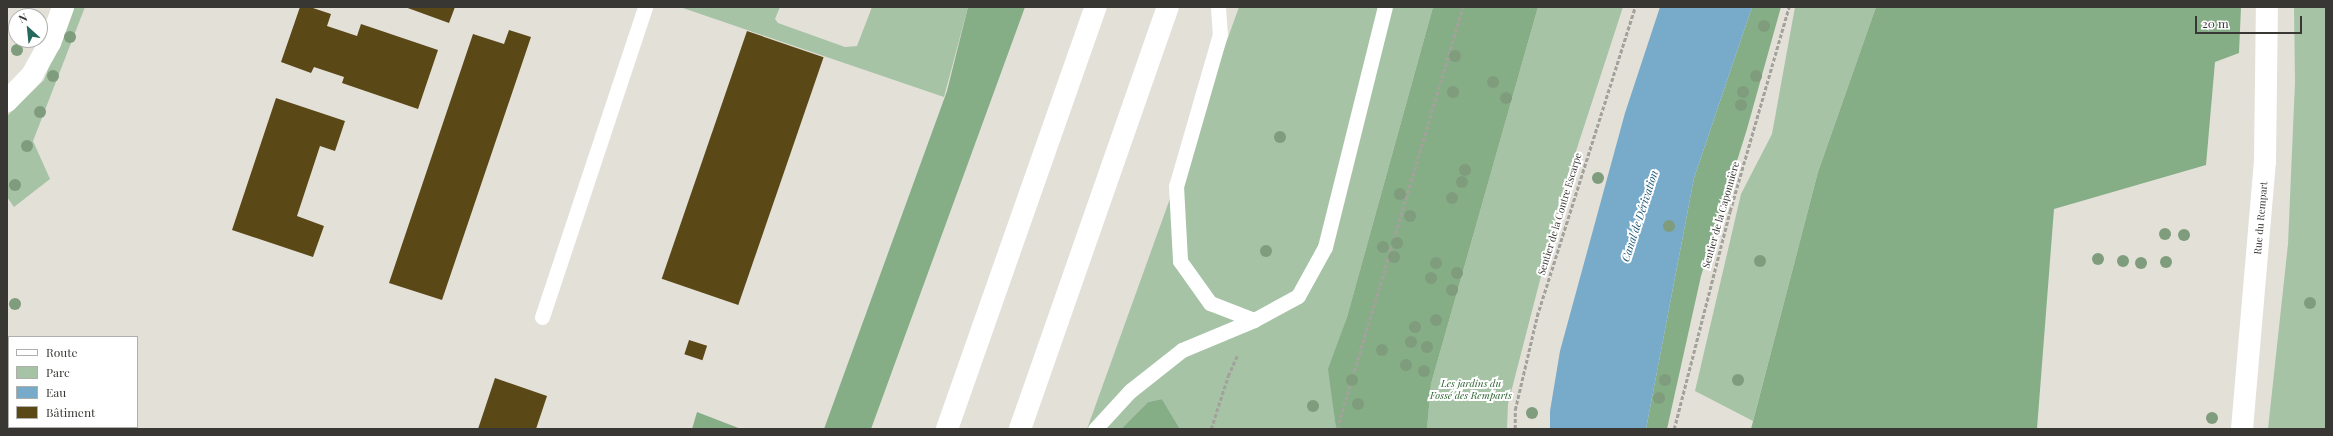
<!DOCTYPE html>
<html>
<head>
<meta charset="utf-8">
<style>
	body { margin:0 }
	#map { position:relative; width:2333px; height:436px; overflow:hidden; background:#e3e0d8; font-family:"Playfair Display",serif }
	div>[style] { position:absolute }
	[style*='--x'] { left:calc(var(--x)*1px); top:calc(var(--y)*1px); width:calc(var(--w)*1px); rotate:calc(var(--a)*1deg) }
	.green>* { inset:0; background:#a6c3a6 }
	.forest>* { inset:0; background:#86ae86 }
	.water>* { inset:0; background:#78aaca }
	.building>* { inset:0; background:#5b4817; transform-origin:0 0 }
	.path>* { height:2.5px; margin-top:-1.25px; transform-origin:0; background:repeating-linear-gradient(90deg,#a3a19b 0 4px,transparent 0 6px) }
	.lane>* { height:15px; margin:-7.5px; padding:0 7.5px; transform-origin:7.5px; border-radius:7.5px; background:#fff }
	.street>* { height:22px; margin:-11px; padding:0 11px; transform-origin:11px; border-radius:11px; background:#fff }
	.secondary>* { height:22px; margin:-11px; padding:0 11px; transform-origin:11px; border-radius:11px; background:#fff }
	.highway>* { height:22px; margin:-11px; padding:0 11px; transform-origin:11px; border-radius:11px; background:#fff }
	.trees>* { width:12px; height:12px; margin:-6px; border-radius:50%; background:#7f9c7c }
	span { translate:-50% -50%; white-space:nowrap; text-align:center; line-height:1.15; -webkit-text-stroke:4px #fff; paint-order:stroke }
	.street-label { font-size:10px; color:#383734 }
	.park-label { font-size:10px; color:#2d6531; font-style:italic }
	.water-label { font-size:11px; color:#195576; font-style:italic }
	.frame { position:absolute; inset:0; border:8px solid #383734; pointer-events:none }
	.legend { position:absolute; left:8px; top:336px; width:130px; height:92px; box-sizing:border-box; background:#fff; border:1px solid #afafae; margin:0; padding:5px 7px; list-style:none; font-size:12px; color:#383734 }
	.legend li { display:flex; align-items:center; gap:8px; height:20px }
	.legend b { width:20px; border:1px solid #afafae }
	.north { position:absolute; left:8px; top:8px; width:40px; height:40px; box-sizing:border-box; background:#fff; border:1px solid #afafae; border-radius:50%; rotate:333deg; font-size:11px; font-weight:700; line-height:16px; text-align:center; color:#383734 }
	.north::after { content:''; display:block; margin:auto; width:14px; height:18px; background:#24695b; clip-path:polygon(50% 0,100% 100%,50% 72%,0 100%) }
	.scale { position:absolute; left:2195px; top:16px; width:107px; height:18px; box-sizing:border-box; border:2px solid #383734; border-top:0; padding-left:5px; font-size:12px; line-height:14px; white-space:nowrap; color:#383734; -webkit-text-stroke:3px #fff; paint-order:stroke }
</style>
</head>
<body>
<div id="map">
	<div class="green">
		<div style="clip-path:polygon(71px 7px,85px 7px,33px 141px,50px 179px,14px 207px,7px 197px,7px 116px,44px 80px)"></div>
		<div style="clip-path:polygon(680px 7px,780px 7px,775px 19px,778px 23px,845px 47px,857px 46px,872px 7px,968px 7px,944px 97px)"></div>
		<div style="clip-path:polygon(1239px 7px,1433px 7px,1347px 317px,1329px 369px,1336px 429px,1180px 429px,1162px 399px,1148px 402px,1121px 429px,1087px 429px)"></div>
		<div style="clip-path:polygon(1538px 7px,1623px 7px,1563px 191px,1508px 404px,1507px 429px,1427px 429px,1431px 384px)"></div>
		<div style="clip-path:polygon(1795px 7px,1876px 7px,1818px 172px,1753px 421px,1695px 391px,1741px 194px,1772px 134px)"></div>
		<div style="clip-path:polygon(2294px 7px,2326px 7px,2326px 429px,2268px 429px,2288px 244px,2295px 82px)"></div>
	</div>
	<div class="forest">
		<div style="clip-path:polygon(968px 7px,1025px 7px,871px 429px,824px 429px,947px 91px)"></div>
		<div style="clip-path:polygon(1433px 7px,1538px 7px,1431px 384px,1427px 429px,1336px 429px,1328px 369px,1347px 317px)"></div>
		<div style="clip-path:polygon(1752px 7px,1781px 7px,1747px 129px,1701px 276px,1667px 429px,1646px 429px,1694px 178px)"></div>
		<div style="clip-path:polygon(1876px 7px,2241px 7px,2239px 53px,2215px 62px,2206px 165px,2054px 209px,2037px 429px,1751px 429px,1818px 172px)"></div>
		<div style="clip-path:polygon(1162px 399px,1180px 429px,1121px 429px,1148px 402px)"></div>
		<div style="clip-path:polygon(697px 412px,741px 429px,692px 429px)"></div>
	</div>
	<div class="water">
		<div style="clip-path:polygon(1660px 7px,1752px 7px,1694px 178px,1646px 429px,1550px 429px,1550px 411px,1560px 351px,1625px 113px)"></div>
	</div>
	<div class="building">
		<div style="clip-path:polygon(300px 7px,310px 7px,331px 14px,327px 26px,357px 36px,361px 24px,438px 50px,418px 109px,342px 83px,344px 77px,314px 67px,311px 73px,281px 62px)"></div>
		<div style="clip-path:polygon(405px 7px,455px 7px,449px 23px)"></div>
		<div style="clip-path:polygon(509px 30px,531px 37px,442px 300px,389px 283px,473px 34px,504px 44px)"></div>
		<div style="left:747px;top:31px;width:81px;height:262px;rotate:19deg"></div>
		<div style="clip-path:polygon(276px 98px,345px 121px,335px 151px,320px 146px,297px 216px,324px 226px,313px 257px,232px 230px)"></div>
		<div style="left:689px;top:340px;width:19px;height:15px;rotate:18deg"></div>
		<div style="clip-path:polygon(495px 378px,547px 396px,536px 429px,478px 429px)"></div>
	</div>
	<div class="path">
		<div style="--x:1211;--y:429;--w:56;--a:-72.2"></div>
		<div style="--x:1228;--y:376;--w:22;--a:-66"></div>
		<div style="--x:1337;--y:429;--w:440;--a:-73.4"></div>
		<div style="--x:1515;--y:429;--w:19;--a:-90"></div>
		<div style="--x:1515;--y:410;--w:97;--a:-76.8"></div>
		<div style="--x:1537;--y:316;--w:324;--a:-72.4"></div>
		<div style="--x:1674;--y:429;--w:225;--a:-75.6"></div>
		<div style="--x:1730;--y:211;--w:212;--a:-73.9"></div>
	</div>
	<div class="lane">
		<div style="--x:1218;--y:7;--w:27;--a:86"></div>
		<div style="--x:1220;--y:34;--w:158;--a:106.1"></div>
		<div style="--x:1176;--y:186;--w:75;--a:86.9"></div>
		<div style="--x:1180;--y:261;--w:52;--a:54.5"></div>
		<div style="--x:1210;--y:303;--w:47;--a:21.1"></div>
		<div style="--x:542;--y:317;--w:327;--a:-71.6"></div>
		<div style="--x:1095;--y:429;--w:52;--a:-47.4"></div>
		<div style="--x:1130;--y:391;--w:66;--a:-38.3"></div>
		<div style="--x:1182;--y:350;--w:78;--a:-22.6"></div>
		<div style="--x:1254;--y:320;--w:50;--a:-28.6"></div>
		<div style="--x:1298;--y:296;--w:56;--a:-61.1"></div>
		<div style="--x:1325;--y:247;--w:247;--a:-76"></div>
	</div>
	<div class="street">
		<div style="--x:7;--y:101;--w:36;--a:-46"></div>
		<div style="--x:32;--y:75;--w:37;--a:-61"></div>
		<div style="--x:50;--y:43;--w:38;--a:-70"></div>
	</div>
	<div class="secondary">
		<div style="--x:2242;--y:429;--w:268;--a:-85.1"></div>
		<div style="--x:2265;--y:162;--w:155;--a:-89.3"></div>
	</div>
	<div class="highway">
		<div style="--x:947;--y:429;--w:448;--a:-70.6"></div>
		<div style="--x:1020;--y:429;--w:447;--a:-70.7"></div>
	</div>
	<div class="trees">
		<div style="left:1764px;top:26px"></div>
		<div style="left:70px;top:37px"></div>
		<div style="left:17px;top:50px"></div>
		<div style="left:1455px;top:56px"></div>
		<div style="left:53px;top:76px"></div>
		<div style="left:1756px;top:76px"></div>
		<div style="left:1493px;top:82px"></div>
		<div style="left:1453px;top:92px"></div>
		<div style="left:1743px;top:92px"></div>
		<div style="left:1506px;top:98px"></div>
		<div style="left:1741px;top:105px"></div>
		<div style="left:40px;top:112px"></div>
		<div style="left:1280px;top:137px"></div>
		<div style="left:27px;top:146px"></div>
		<div style="left:1465px;top:170px"></div>
		<div style="left:1598px;top:178px"></div>
		<div style="left:1462px;top:182px"></div>
		<div style="left:15px;top:185px"></div>
		<div style="left:1400px;top:194px"></div>
		<div style="left:1452px;top:198px"></div>
		<div style="left:1410px;top:216px"></div>
		<div style="left:1669px;top:226px"></div>
		<div style="left:2165px;top:234px"></div>
		<div style="left:2184px;top:235px"></div>
		<div style="left:1397px;top:243px"></div>
		<div style="left:1383px;top:247px"></div>
		<div style="left:1266px;top:251px"></div>
		<div style="left:1394px;top:257px"></div>
		<div style="left:2098px;top:259px"></div>
		<div style="left:1760px;top:261px"></div>
		<div style="left:2123px;top:261px"></div>
		<div style="left:2166px;top:262px"></div>
		<div style="left:1436px;top:263px"></div>
		<div style="left:2141px;top:263px"></div>
		<div style="left:1457px;top:273px"></div>
		<div style="left:1431px;top:278px"></div>
		<div style="left:1452px;top:290px"></div>
		<div style="left:2310px;top:303px"></div>
		<div style="left:15px;top:304px"></div>
		<div style="left:1436px;top:320px"></div>
		<div style="left:1415px;top:327px"></div>
		<div style="left:1411px;top:342px"></div>
		<div style="left:1427px;top:347px"></div>
		<div style="left:1382px;top:350px"></div>
		<div style="left:1406px;top:365px"></div>
		<div style="left:1424px;top:371px"></div>
		<div style="left:1352px;top:380px"></div>
		<div style="left:1665px;top:380px"></div>
		<div style="left:1738px;top:380px"></div>
		<div style="left:1659px;top:398px"></div>
		<div style="left:1358px;top:404px"></div>
		<div style="left:1313px;top:406px"></div>
		<div style="left:1532px;top:413px"></div>
		<div style="left:2212px;top:418px"></div>
	</div>
	<div class="street-label">
		<span style="left:1560px;top:214px;rotate:-73deg">Sentier de la Contre Escarpe</span>
		<span style="left:1721px;top:215px;rotate:-74deg">Sentier de la Caponnière</span>
		<span style="left:2261px;top:218px;rotate:-85deg">Rue du Rempart</span>
	</div>
	<div class="park-label">
		<span style="left:1471px;top:389px">Les jardins du<br>Fossé des Remparts</span>
	</div>
	<div class="water-label">
		<span style="left:1640px;top:216px;rotate:-72deg">Canal de Dérivation</span>
	</div>
	<div class="frame"></div>
	<ul class="legend">
	<li><b style="height:5px;background:#fff"></b>Route</li>
	<li><b style="height:11px;background:#a6c3a6"></b>Parc</li>
	<li><b style="height:11px;background:#78aaca"></b>Eau</li>
	<li><b style="height:11px;background:#5b4817"></b>Bâtiment</li>
	</ul>
	<div class="north">N</div>
	<div class="scale">20 m</div>
</div>
</body>
</html>
